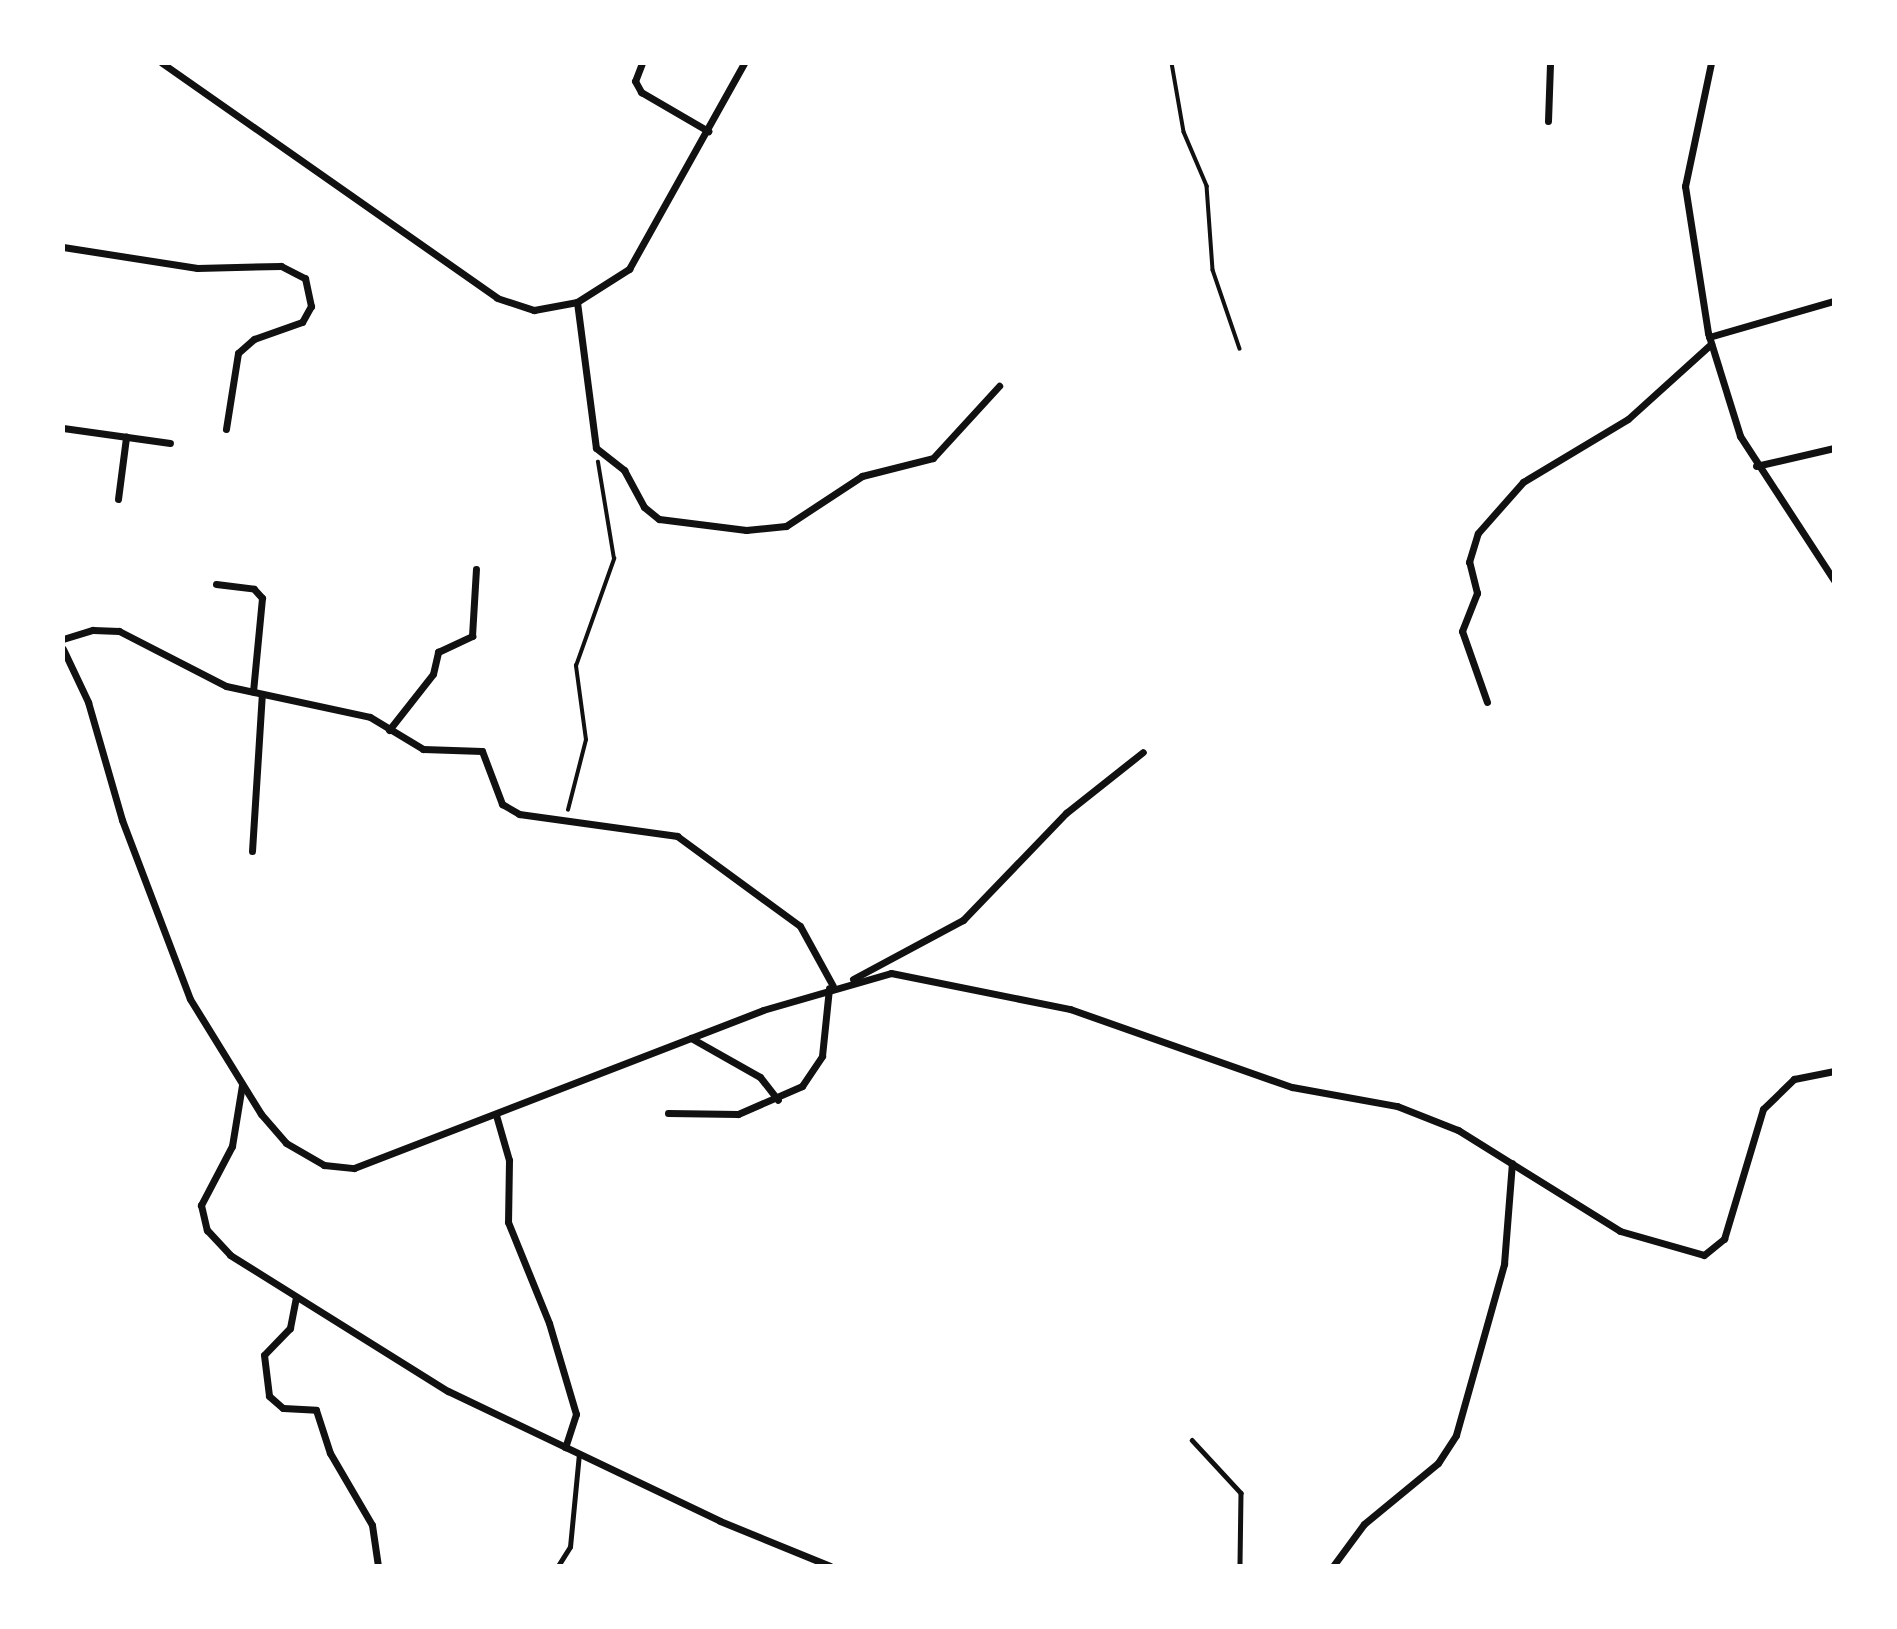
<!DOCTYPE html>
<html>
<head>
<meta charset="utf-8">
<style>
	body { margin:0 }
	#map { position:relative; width:1897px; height:1629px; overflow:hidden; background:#fff; font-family:Inter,sans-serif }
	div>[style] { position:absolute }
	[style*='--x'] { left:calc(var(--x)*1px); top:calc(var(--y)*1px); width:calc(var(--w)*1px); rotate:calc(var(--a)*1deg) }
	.path>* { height:3.5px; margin:-1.75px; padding:0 1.75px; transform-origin:1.75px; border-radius:1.75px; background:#111 }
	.service>* { height:4.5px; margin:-2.25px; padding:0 2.25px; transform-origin:2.25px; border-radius:2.25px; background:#111 }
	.minor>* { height:7px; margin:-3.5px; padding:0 3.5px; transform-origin:3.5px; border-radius:3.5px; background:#111 }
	span { translate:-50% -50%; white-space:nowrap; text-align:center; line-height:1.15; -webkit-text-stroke:7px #fff; paint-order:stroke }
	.frame { position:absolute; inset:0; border:65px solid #fff; pointer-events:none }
</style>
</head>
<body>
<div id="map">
	<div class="path">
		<div style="--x:1172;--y:63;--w:70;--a:80.1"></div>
		<div style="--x:1184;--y:132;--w:59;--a:66.9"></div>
		<div style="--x:1207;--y:186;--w:84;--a:85.9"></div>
		<div style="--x:1213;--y:270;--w:83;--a:71.1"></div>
		<div style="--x:568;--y:810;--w:72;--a:-75.6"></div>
		<div style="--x:586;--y:740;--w:75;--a:-97.7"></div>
		<div style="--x:576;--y:666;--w:114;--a:-70.4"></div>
		<div style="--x:614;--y:559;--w:98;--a:-99.4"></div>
	</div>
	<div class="service">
		<div style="--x:1192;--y:1440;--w:72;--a:47.2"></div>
		<div style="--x:1241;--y:1493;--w:73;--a:90.8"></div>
		<div style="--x:558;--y:1566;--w:22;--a:-58"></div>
		<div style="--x:570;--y:1547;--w:93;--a:-84.5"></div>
	</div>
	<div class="minor">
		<div style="--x:162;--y:63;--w:409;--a:35"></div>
		<div style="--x:497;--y:298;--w:39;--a:18"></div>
		<div style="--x:534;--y:310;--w:44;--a:-10.5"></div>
		<div style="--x:577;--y:302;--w:62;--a:-32.4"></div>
		<div style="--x:629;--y:269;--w:236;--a:-60.8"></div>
		<div style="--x:642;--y:63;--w:19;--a:111"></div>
		<div style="--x:635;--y:81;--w:13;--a:61"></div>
		<div style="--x:641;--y:92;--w:78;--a:30.2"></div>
		<div style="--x:1711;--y:63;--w:126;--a:101.9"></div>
		<div style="--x:1685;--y:186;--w:149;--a:81.1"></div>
		<div style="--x:1708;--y:333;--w:108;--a:72.7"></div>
		<div style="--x:1740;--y:436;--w:172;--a:56.9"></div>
		<div style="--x:1548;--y:121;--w:58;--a:-88"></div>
		<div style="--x:63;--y:247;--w:136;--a:8.9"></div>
		<div style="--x:197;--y:268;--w:84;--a:-1.4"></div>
		<div style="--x:281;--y:266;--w:27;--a:27"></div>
		<div style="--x:305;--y:278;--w:29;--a:78"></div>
		<div style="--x:311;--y:306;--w:18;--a:119"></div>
		<div style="--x:302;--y:322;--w:51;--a:160.5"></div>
		<div style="--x:254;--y:339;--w:21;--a:139"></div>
		<div style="--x:238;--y:353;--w:77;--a:99"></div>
		<div style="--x:577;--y:302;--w:147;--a:82.6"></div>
		<div style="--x:596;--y:448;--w:36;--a:38"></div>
		<div style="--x:624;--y:470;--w:42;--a:61.6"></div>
		<div style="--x:644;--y:507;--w:19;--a:39"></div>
		<div style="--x:659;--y:519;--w:88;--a:7.2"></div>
		<div style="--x:746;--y:530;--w:40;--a:-5.7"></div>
		<div style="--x:786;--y:526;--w:91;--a:-33.3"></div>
		<div style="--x:862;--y:476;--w:73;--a:-14.2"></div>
		<div style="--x:933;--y:458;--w:98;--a:-47.5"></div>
		<div style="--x:1709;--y:337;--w:130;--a:-16.1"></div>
		<div style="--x:63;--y:428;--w:108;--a:8"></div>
		<div style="--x:1756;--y:466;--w:80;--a:-13"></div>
		<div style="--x:118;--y:499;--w:63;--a:-82.6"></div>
		<div style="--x:216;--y:584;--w:38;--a:7"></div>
		<div style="--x:254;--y:589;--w:12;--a:48"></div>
		<div style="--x:262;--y:598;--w:94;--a:95.5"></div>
		<div style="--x:63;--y:639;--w:31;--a:-17"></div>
		<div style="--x:93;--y:630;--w:26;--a:2"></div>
		<div style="--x:119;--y:631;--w:120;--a:27.2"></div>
		<div style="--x:226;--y:686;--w:147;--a:12.1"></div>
		<div style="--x:370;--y:717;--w:62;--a:31.1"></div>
		<div style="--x:423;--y:749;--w:59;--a:1.9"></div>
		<div style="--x:482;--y:751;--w:57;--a:69.3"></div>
		<div style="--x:502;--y:804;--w:20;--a:30"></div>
		<div style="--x:519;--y:814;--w:160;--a:7.9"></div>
		<div style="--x:677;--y:836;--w:152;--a:36.2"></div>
		<div style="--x:800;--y:926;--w:68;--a:61.2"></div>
		<div style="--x:63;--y:649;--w:59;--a:64.7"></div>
		<div style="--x:88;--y:702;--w:123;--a:73.9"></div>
		<div style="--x:122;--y:820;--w:191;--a:69.2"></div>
		<div style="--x:190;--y:999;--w:135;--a:58.3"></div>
		<div style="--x:261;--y:1114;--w:38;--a:49"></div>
		<div style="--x:286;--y:1143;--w:44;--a:30.1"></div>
		<div style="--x:324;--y:1165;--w:30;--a:6"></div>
		<div style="--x:354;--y:1168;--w:438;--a:-21.1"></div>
		<div style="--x:763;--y:1010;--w:133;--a:-16.1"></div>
		<div style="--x:891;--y:973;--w:183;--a:11.4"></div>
		<div style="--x:1070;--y:1009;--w:235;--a:19.4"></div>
		<div style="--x:1292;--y:1087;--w:107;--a:10.3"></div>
		<div style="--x:1397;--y:1106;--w:66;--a:21.5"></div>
		<div style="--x:1458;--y:1130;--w:191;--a:31.9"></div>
		<div style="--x:1620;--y:1231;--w:87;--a:15.9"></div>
		<div style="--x:1704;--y:1255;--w:26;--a:-39"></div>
		<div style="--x:1724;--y:1239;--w:136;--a:-73.3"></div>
		<div style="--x:1763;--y:1109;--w:43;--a:-44.1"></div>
		<div style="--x:1794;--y:1079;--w:41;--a:-11.3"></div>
		<div style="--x:1487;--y:702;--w:75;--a:-109.4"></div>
		<div style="--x:1462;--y:631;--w:41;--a:-68.5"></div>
		<div style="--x:1477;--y:593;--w:32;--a:-104"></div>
		<div style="--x:1469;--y:562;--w:30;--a:-73"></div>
		<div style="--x:1478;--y:533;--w:68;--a:-48.6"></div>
		<div style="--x:1523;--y:482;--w:122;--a:-31"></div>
		<div style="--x:1628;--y:419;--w:112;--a:-42.1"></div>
		<div style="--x:389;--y:730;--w:71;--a:-51.8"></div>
		<div style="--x:433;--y:674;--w:23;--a:-77"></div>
		<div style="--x:438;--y:652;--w:38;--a:-25"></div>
		<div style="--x:472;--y:636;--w:67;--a:-86.6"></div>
		<div style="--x:252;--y:851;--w:157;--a:-86.4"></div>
		<div style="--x:853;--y:979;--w:125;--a:-28.2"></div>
		<div style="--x:963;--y:920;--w:149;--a:-46.1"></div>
		<div style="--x:1066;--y:813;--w:98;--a:-38.4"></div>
		<div style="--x:691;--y:1038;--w:79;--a:29.5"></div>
		<div style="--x:760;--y:1077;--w:29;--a:52"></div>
		<div style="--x:242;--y:1085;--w:62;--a:99.3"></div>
		<div style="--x:232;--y:1146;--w:67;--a:117.7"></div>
		<div style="--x:201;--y:1205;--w:26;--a:77"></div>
		<div style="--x:207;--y:1230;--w:34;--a:47"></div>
		<div style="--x:230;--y:1255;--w:257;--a:32"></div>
		<div style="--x:448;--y:1391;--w:301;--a:25.5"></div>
		<div style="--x:720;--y:1521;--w:119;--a:22.2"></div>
		<div style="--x:668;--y:1113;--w:70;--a:0.8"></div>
		<div style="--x:738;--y:1114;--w:70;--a:-23.6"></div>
		<div style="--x:802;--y:1086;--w:36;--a:-56"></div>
		<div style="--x:822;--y:1056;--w:68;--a:-84.1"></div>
		<div style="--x:496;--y:1115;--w:47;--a:73.9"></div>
		<div style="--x:509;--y:1160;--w:62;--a:90.9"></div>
		<div style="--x:508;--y:1222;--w:109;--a:67.9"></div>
		<div style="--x:549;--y:1323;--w:95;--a:73.5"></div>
		<div style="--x:576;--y:1414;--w:35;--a:108"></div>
		<div style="--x:296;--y:1297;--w:32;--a:101"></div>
		<div style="--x:290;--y:1328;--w:37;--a:134"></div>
		<div style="--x:264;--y:1355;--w:41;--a:83"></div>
		<div style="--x:269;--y:1396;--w:18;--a:41"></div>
		<div style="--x:283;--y:1408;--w:33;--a:3"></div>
		<div style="--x:316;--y:1410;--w:45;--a:72"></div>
		<div style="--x:330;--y:1453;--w:83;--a:59.7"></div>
		<div style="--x:372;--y:1525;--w:41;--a:81.7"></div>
		<div style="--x:1333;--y:1566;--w:52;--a:-53.6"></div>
		<div style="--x:1364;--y:1524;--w:96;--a:-39.5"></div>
		<div style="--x:1438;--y:1463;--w:33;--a:-57"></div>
		<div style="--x:1456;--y:1435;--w:178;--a:-74.3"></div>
		<div style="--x:1504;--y:1264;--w:101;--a:-85.5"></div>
	</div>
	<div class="frame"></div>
</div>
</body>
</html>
